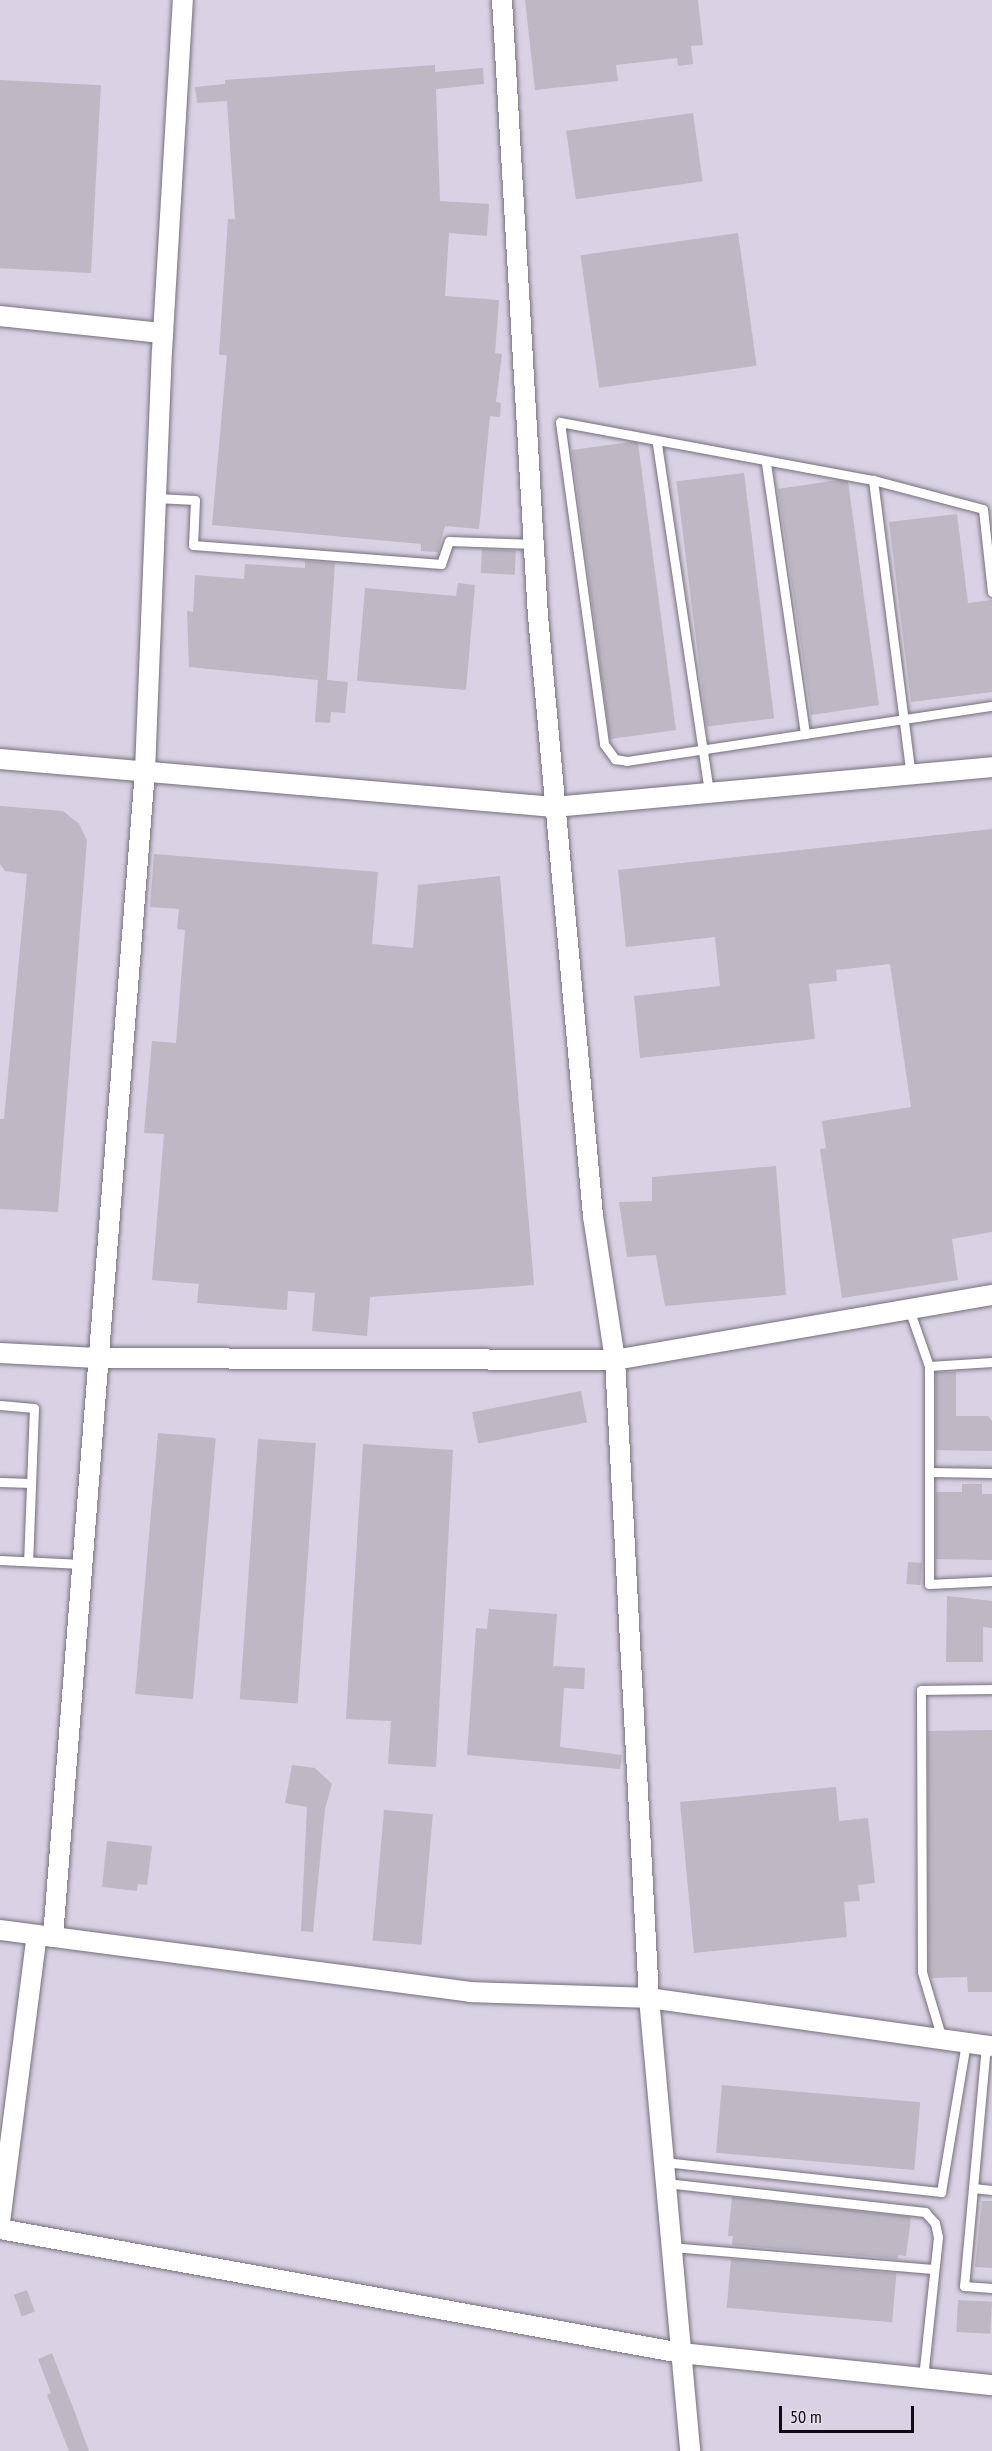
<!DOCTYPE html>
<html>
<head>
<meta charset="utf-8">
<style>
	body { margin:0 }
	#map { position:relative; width:992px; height:2451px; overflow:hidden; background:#e1dce8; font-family:"PT Sans Narrow",sans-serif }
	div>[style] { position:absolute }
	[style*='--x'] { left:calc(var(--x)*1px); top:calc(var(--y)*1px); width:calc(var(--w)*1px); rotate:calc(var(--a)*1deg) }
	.built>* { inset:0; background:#d9d1e4; transform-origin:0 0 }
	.building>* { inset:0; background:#bdb8c4; transform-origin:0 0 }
	.roads { filter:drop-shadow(0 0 2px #75707b) drop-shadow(0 0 2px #75707b) }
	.service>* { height:9px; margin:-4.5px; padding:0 4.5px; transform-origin:4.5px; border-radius:4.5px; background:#fff }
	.minor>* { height:20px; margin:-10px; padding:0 10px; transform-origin:10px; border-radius:10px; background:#fff }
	span { translate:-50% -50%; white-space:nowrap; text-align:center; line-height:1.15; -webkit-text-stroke:5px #e1dce8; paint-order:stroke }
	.scale { position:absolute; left:779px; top:2406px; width:135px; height:27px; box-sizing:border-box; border:3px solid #0c0b0f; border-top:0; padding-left:8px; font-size:18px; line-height:21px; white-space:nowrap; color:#0c0b0f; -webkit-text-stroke:4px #e1dce8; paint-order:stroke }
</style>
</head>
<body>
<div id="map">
	<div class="built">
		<div style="left:0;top:0;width:992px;height:2451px"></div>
	</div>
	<div class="building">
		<div style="clip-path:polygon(525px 0,698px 0,703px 45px,691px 46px,693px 64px,678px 66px,677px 58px,616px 65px,618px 81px,535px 90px)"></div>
		<div style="clip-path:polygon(435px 65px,435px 72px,483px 68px,484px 84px,436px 89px,440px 201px,489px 204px,487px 236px,449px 233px,445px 296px,499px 300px,495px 353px,502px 354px,496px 402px,501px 403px,500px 417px,490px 416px,479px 529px,445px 526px,438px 552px,421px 551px,421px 544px,212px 525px,227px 355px,219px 355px,228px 219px,235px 219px,227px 101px,197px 103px,195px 87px,225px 84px,225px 80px)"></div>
		<div style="left:0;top:80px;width:101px;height:188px;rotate:3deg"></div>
		<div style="left:693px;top:113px;width:69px;height:128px;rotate:82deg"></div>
		<div style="left:738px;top:233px;width:134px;height:159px;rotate:82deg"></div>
		<div style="clip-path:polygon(631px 442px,638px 443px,676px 730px,610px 739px,572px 450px)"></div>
		<div style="left:744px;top:473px;width:247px;height:68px;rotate:83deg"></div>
		<div style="clip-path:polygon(838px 480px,848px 482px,879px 705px,811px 715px,778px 489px)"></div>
		<div style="clip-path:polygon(957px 514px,968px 603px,992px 600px,992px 692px,911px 702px,889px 522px)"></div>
		<div style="left:482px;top:549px;width:34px;height:24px;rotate:3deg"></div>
		<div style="clip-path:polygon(305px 561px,335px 563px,327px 680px,348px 682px,345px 713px,331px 712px,330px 723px,315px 722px,318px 680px,189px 667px,187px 611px,193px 612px,195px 575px,244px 579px,245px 564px,305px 568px)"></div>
		<div style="clip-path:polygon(458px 583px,475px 585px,466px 690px,357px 681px,365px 588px,456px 596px)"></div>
		<div style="clip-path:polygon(0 806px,63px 811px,79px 824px,87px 840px,58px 1212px,0 1209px,0 1119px,4px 1119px,27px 874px,5px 871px,0 864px)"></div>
		<div style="clip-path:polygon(992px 829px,992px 1232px,952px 1239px,958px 1280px,842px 1298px,820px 1149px,826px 1148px,822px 1121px,911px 1107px,890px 964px,836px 970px,837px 981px,809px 984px,815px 1039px,640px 1058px,634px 996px,720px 986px,715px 937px,626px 947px,618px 870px)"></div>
		<div style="clip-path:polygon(154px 854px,378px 872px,372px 944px,413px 948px,418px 885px,500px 876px,534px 1285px,370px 1297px,367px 1336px,312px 1331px,315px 1293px,288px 1291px,287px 1310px,197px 1303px,199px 1284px,152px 1280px,164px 1134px,144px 1133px,152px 1041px,176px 1043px,185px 930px,177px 929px,179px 909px,150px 907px)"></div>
		<div style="clip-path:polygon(776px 1166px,786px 1295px,665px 1306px,656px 1255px,627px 1257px,619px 1202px,652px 1201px,652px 1177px)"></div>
		<div style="clip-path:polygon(936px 1372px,956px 1372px,956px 1416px,988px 1416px,992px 1421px,992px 1451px,936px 1450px)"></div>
		<div style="left:581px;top:1391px;width:32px;height:111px;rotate:79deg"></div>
		<div style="left:158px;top:1433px;width:58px;height:262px;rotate:5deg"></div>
		<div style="left:258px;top:1439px;width:58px;height:261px;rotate:4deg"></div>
		<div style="clip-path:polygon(363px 1444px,453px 1450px,436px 1767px,388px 1764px,391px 1721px,346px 1719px)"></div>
		<div style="clip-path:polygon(962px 1484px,982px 1484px,982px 1494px,992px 1494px,992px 1560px,936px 1559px,936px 1492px,962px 1492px)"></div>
		<div style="left:908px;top:1562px;width:14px;height:22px;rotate:4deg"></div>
		<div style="clip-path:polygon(947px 1596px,992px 1601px,992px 1628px,983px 1627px,983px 1662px,946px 1662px)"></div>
		<div style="clip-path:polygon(489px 1609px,557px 1614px,553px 1666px,585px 1668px,584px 1689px,564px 1688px,560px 1747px,622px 1755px,620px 1769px,467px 1755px,476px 1628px,487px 1629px)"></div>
		<div style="clip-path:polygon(992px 1730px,992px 1992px,968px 1992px,967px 1977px,931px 1978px,929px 1971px,928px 1731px)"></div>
		<div style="clip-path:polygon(292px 1765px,315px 1768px,332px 1784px,325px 1809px,313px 1932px,301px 1931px,307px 1807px,285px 1803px)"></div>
		<div style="clip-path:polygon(836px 1787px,839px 1821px,868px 1818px,875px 1883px,858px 1885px,860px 1901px,844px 1902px,847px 1937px,694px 1953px,680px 1802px)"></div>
		<div style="left:384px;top:1810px;width:49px;height:131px;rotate:5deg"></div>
		<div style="clip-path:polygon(107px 1841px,152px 1846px,147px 1885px,138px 1884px,137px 1891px,102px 1887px)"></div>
		<div style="left:722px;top:2085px;width:199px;height:68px;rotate:5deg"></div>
		<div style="clip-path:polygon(732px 2197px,911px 2217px,906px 2256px,898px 2255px,898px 2259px,732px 2245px,733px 2236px,728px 2236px)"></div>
		<div style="clip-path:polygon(982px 2201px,992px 2201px,992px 2268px,975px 2267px)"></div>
		<div style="left:731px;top:2259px;width:166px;height:49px;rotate:5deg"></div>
		<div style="left:27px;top:2290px;width:23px;height:14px;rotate:70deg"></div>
		<div style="left:958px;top:2300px;width:34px;height:32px;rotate:3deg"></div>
		<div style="clip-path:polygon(52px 2353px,75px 2413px,89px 2451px,69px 2451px,47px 2395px,51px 2393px,38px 2359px)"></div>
	</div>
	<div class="roads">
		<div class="service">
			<div style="--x:657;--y:444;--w:354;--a:81.5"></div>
			<div style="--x:766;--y:463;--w:274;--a:81.8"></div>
			<div style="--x:873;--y:480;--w:297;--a:82.7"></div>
			<div style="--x:156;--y:498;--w:39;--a:3"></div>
			<div style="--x:195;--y:500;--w:45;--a:92.5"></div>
			<div style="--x:193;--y:545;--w:249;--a:4.4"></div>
			<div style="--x:441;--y:564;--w:24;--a:-71"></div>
			<div style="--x:449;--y:541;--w:86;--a:2"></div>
			<div style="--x:992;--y:592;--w:83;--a:-96.2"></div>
			<div style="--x:983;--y:509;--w:114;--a:-165.2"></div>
			<div style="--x:873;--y:480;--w:318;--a:-169.5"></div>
			<div style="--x:560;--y:422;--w:325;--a:82.2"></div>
			<div style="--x:604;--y:744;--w:19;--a:54"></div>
			<div style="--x:615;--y:759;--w:12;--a:9"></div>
			<div style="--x:627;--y:761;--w:369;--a:-8.6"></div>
			<div style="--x:909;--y:1309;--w:60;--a:70.7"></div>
			<div style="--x:929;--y:1366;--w:63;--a:-3.6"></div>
			<div style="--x:929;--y:1366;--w:218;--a:90"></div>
			<div style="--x:929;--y:1584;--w:63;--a:-2.7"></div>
			<div style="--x:0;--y:1405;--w:34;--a:5"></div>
			<div style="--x:34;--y:1408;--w:153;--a:92.2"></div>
			<div style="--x:929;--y:1472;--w:63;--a:0.9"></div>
			<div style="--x:0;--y:1482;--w:31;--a:2"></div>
			<div style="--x:0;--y:1560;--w:82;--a:2.8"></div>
			<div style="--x:942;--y:2039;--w:70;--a:-106.6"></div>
			<div style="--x:922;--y:1972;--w:282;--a:-90.2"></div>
			<div style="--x:921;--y:1690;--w:71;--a:-0.8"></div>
			<div style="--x:986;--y:2045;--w:242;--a:95.2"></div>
			<div style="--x:964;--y:2286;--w:28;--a:4"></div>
			<div style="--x:664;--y:2162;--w:279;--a:6.2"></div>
			<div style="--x:941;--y:2192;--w:152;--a:-80.5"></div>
			<div style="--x:666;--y:2183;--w:261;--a:6.4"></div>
			<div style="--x:925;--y:2212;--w:15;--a:48"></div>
			<div style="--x:935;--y:2223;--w:14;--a:78"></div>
			<div style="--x:938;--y:2237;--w:142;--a:96.1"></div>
			<div style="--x:973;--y:2188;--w:19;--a:6"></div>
			<div style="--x:671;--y:2247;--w:264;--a:4.8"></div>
		</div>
		<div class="minor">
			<div style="--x:502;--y:0;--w:617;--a:86.66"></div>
			<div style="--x:538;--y:616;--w:603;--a:84.76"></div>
			<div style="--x:593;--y:1216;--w:146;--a:81.3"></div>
			<div style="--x:615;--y:1360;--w:639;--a:86.95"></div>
			<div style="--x:649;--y:1998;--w:455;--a:84.8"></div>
			<div style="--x:0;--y:316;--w:164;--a:6"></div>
			<div style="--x:0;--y:759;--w:556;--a:4.95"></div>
			<div style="--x:554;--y:807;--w:440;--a:-5.2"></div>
			<div style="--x:0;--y:1353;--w:97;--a:3"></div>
			<div style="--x:97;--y:1358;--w:518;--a:0.22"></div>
			<div style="--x:615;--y:1360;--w:383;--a:-9.8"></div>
			<div style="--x:0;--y:1930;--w:474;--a:7.5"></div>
			<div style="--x:470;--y:1992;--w:179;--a:1.9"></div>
			<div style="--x:649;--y:1998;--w:346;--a:8"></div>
			<div style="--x:53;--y:1937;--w:1170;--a:-85.49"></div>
			<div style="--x:145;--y:771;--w:420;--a:-87.7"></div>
			<div style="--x:162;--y:351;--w:352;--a:-86.6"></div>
			<div style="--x:0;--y:2222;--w:289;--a:-82.7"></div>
			<div style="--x:0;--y:2229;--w:692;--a:10.32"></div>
			<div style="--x:681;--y:2353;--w:313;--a:5.9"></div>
		</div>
	</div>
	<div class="scale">50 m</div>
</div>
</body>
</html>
